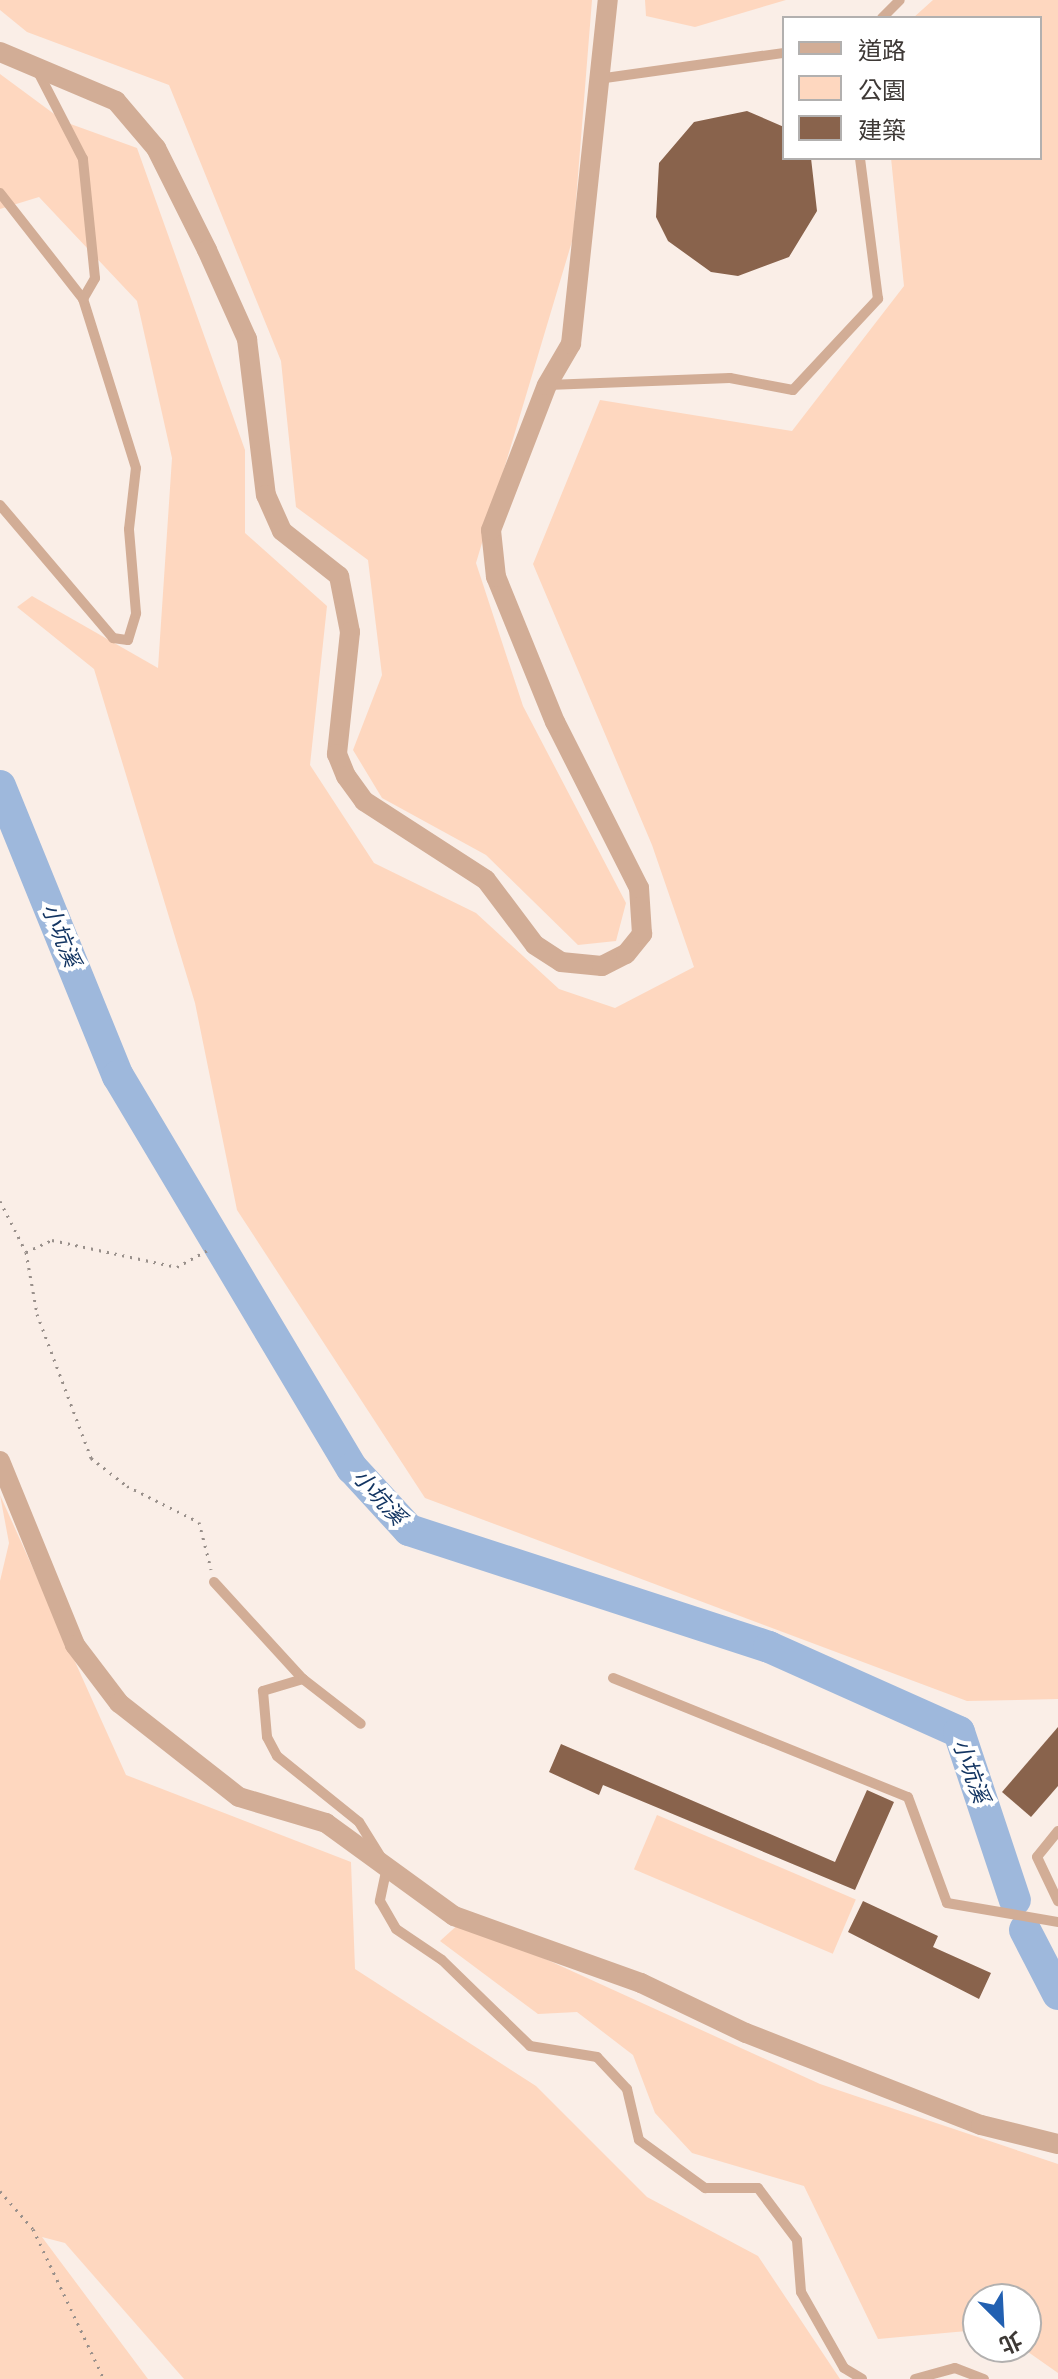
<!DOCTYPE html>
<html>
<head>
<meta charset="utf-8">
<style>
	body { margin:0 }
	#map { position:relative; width:1058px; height:2379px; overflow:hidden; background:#faeee7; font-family:Mulish,"Noto Sans TC",sans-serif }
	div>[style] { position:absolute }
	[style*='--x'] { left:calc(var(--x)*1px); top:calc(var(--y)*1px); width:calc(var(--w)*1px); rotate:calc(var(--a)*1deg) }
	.green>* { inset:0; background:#fed7bf; transform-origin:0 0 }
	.river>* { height:32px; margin:-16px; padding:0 16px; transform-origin:16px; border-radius:16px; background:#9eb8dc }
	.building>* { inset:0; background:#89634c }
	.path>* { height:3px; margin-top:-1.5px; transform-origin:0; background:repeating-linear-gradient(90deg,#99908b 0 2px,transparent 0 8px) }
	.service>* { height:10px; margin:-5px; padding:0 5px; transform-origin:5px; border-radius:5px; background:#d2ad96 }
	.minor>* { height:20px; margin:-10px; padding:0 10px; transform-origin:10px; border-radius:10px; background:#d2ad96 }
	span { translate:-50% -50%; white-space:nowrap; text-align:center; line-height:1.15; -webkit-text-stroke:8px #fff; paint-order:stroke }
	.water-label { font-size:22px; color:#133562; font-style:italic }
	.legend { position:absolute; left:782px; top:16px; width:260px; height:144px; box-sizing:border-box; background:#fff; border:2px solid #b2b0af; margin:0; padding:10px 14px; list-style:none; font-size:24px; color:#3e3936 }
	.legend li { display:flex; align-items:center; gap:16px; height:40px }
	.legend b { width:40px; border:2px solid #b2b0af }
	.north { position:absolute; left:962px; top:2283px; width:80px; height:80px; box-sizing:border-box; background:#fff; border:2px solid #b2b0af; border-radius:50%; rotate:156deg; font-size:22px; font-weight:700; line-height:32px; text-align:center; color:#3e3936 }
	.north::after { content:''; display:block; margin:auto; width:28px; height:36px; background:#2260b1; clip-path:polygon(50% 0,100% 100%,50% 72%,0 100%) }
</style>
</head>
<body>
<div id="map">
	<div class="green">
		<div style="clip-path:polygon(0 0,592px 0,573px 238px,476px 563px,523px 706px,626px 903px,616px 941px,578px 945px,486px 855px,382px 798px,353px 750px,382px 675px,368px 560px,296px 507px,281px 361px,169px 85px,27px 32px,0 10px)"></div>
		<div style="clip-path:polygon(645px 0,786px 0,695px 27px,646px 16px)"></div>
		<div style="clip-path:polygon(933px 0,1058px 0,1058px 1699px,967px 1701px,425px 1498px,237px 1210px,195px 1003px,94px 669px,17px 607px,32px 596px,158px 668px,172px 458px,137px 301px,39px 197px,0 209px,0 74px,65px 122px,137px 148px,245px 450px,245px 533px,327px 606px,310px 765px,374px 863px,476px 913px,559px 989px,615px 1008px,694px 967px,652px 845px,533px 564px,600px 400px,792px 431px,904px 286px,891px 158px,1040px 158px,1040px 18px,913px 18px)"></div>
		<div style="clip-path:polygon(0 1495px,126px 1775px,351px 1862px,355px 1969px,536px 2086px,647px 2197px,758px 2256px,840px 2379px,184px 2379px,65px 2243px,42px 2237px,148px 2379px,0 2379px,0 1581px,9px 1543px)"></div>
		<div style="left:657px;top:1815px;width:216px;height:59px;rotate:23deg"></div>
		<div style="clip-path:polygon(462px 1921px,820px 2084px,1058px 2164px,1058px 2373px,1021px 2347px,1026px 2299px,978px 2299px,978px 2330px,878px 2339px,804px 2186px,692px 2153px,655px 2113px,633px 2055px,577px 2012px,538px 2014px,440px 1941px)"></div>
	</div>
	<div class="river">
		<div style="--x:0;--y:786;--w:313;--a:67.9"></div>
		<div style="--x:118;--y:1076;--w:457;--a:59.2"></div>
		<div style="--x:352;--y:1468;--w:84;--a:47.4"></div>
		<div style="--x:409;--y:1530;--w:379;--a:18"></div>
		<div style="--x:769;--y:1647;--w:208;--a:24.1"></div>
		<div style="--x:959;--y:1732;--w:177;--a:71.6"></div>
		<div style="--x:1025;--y:1930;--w:72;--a:62.7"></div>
	</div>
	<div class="building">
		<div style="clip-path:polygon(747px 111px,784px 127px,784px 158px,811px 158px,817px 211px,789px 257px,738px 276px,711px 272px,668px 241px,656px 217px,659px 163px,694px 122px)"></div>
		<div style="clip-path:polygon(1058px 1727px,1058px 1786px,1031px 1817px,1002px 1792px)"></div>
		<div style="clip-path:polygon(561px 1744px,835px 1862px,867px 1790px,894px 1802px,855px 1890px,603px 1785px,599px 1795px,549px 1772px)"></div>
		<div style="clip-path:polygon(863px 1901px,938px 1936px,933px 1947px,991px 1973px,979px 1999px,848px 1932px)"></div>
	</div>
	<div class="path">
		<div style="--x:0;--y:1201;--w:57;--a:63"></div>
		<div style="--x:26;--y:1252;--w:63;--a:79.9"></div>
		<div style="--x:37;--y:1314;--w:154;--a:69.4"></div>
		<div style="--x:91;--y:1458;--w:46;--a:37.9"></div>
		<div style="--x:127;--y:1486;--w:80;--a:26.6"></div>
		<div style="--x:199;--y:1522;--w:49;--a:75.7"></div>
		<div style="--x:26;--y:1252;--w:29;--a:-25"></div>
		<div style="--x:52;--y:1240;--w:128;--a:12.2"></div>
		<div style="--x:177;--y:1267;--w:38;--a:-29"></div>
		<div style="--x:0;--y:2191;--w:50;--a:49"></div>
		<div style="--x:33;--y:2229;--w:166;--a:64.7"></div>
	</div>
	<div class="service">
		<div style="--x:882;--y:18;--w:25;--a:-45"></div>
		<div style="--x:598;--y:79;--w:188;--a:-8"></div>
		<div style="--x:0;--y:193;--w:135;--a:51.9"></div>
		<div style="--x:548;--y:385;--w:182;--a:-2.2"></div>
		<div style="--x:730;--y:378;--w:64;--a:10.8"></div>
		<div style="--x:793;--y:390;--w:125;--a:-47"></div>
		<div style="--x:878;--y:299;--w:142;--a:-97.3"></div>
		<div style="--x:0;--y:505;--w:175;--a:49.6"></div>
		<div style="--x:113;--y:638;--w:15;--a:8"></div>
		<div style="--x:128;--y:640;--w:28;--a:-73"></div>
		<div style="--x:136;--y:613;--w:84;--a:-94.8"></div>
		<div style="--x:129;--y:529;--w:61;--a:-83.5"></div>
		<div style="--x:136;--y:468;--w:177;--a:-107.4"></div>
		<div style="--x:83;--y:299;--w:24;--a:-60"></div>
		<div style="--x:95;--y:278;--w:120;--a:-95.8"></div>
		<div style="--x:83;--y:159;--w:98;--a:-117.3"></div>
		<div style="--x:214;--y:1582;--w:132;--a:47.5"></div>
		<div style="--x:303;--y:1679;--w:42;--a:163.3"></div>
		<div style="--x:263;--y:1691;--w:46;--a:85"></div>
		<div style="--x:267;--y:1737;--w:21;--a:62"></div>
		<div style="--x:277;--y:1756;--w:105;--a:38.8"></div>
		<div style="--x:359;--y:1822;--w:53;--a:58.1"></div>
		<div style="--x:387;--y:1867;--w:35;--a:102"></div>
		<div style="--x:380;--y:1901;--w:32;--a:60"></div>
		<div style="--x:396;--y:1929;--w:55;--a:34"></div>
		<div style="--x:442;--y:1960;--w:123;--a:44.3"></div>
		<div style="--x:530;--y:2046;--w:68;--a:9.3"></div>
		<div style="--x:597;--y:2057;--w:44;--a:46.8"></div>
		<div style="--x:627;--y:2089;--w:52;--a:76.8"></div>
		<div style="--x:639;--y:2140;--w:82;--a:36"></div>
		<div style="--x:705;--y:2188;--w:53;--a:0"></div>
		<div style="--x:758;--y:2188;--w:65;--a:53.1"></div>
		<div style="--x:797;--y:2240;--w:52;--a:85.6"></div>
		<div style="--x:801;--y:2292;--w:87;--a:60.5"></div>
		<div style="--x:844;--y:2368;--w:21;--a:31"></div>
		<div style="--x:613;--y:1678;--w:318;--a:22"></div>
		<div style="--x:908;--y:1797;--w:113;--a:69.8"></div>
		<div style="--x:947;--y:1903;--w:113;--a:9.7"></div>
		<div style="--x:303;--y:1679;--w:73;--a:37.8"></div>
		<div style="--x:1058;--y:1831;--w:33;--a:129"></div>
		<div style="--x:1037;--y:1857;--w:49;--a:64.5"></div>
		<div style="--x:915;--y:2379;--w:41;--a:-15.4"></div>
		<div style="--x:955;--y:2368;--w:31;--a:21"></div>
	</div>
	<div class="minor">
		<div style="--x:0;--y:52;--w:126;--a:22.9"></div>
		<div style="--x:116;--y:101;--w:62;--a:49.6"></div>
		<div style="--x:156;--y:148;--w:114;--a:63.4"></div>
		<div style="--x:207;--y:250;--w:98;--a:65.8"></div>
		<div style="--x:247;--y:339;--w:157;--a:83.1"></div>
		<div style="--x:266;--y:495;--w:39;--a:66"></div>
		<div style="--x:282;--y:531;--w:73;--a:38.3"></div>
		<div style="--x:339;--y:576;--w:57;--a:78.9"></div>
		<div style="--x:350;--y:632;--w:123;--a:96.1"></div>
		<div style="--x:337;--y:754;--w:24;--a:68"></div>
		<div style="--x:346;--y:776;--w:31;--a:54"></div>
		<div style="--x:364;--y:801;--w:145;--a:32.9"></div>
		<div style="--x:486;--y:880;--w:81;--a:53"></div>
		<div style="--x:535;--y:945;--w:31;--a:33"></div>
		<div style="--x:561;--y:962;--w:41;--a:5.6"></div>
		<div style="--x:602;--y:966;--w:27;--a:-27"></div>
		<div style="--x:626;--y:954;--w:26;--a:-51"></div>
		<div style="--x:642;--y:934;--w:46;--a:-93.7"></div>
		<div style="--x:639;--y:888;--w:186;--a:-116.8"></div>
		<div style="--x:555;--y:722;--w:157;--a:-112.1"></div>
		<div style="--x:496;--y:577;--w:47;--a:-96.1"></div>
		<div style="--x:491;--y:530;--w:155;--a:-68.9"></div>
		<div style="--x:547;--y:385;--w:48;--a:-59.7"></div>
		<div style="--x:571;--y:344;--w:346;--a:-83.9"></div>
		<div style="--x:0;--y:1461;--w:199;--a:67.8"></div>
		<div style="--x:75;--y:1645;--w:73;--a:52.8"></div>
		<div style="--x:119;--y:1703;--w:152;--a:38.1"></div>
		<div style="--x:239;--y:1797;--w:91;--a:16.6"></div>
		<div style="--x:326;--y:1823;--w:158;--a:36"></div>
		<div style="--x:454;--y:1916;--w:199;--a:19.7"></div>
		<div style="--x:641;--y:1983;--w:116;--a:25.5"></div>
		<div style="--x:746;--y:2033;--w:252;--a:21.4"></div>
		<div style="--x:981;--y:2125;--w:79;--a:13.9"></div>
	</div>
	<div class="water-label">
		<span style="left:61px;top:935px;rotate:68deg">小坑溪</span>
		<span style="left:379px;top:1497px;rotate:48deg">小坑溪</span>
		<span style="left:971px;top:1771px;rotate:70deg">小坑溪</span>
	</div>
	<ul class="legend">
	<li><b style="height:10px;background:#d2ad96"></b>道路</li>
	<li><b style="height:22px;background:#fed7bf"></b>公園</li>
	<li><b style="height:22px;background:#89634c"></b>建築</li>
	</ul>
	<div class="north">北</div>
</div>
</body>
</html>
